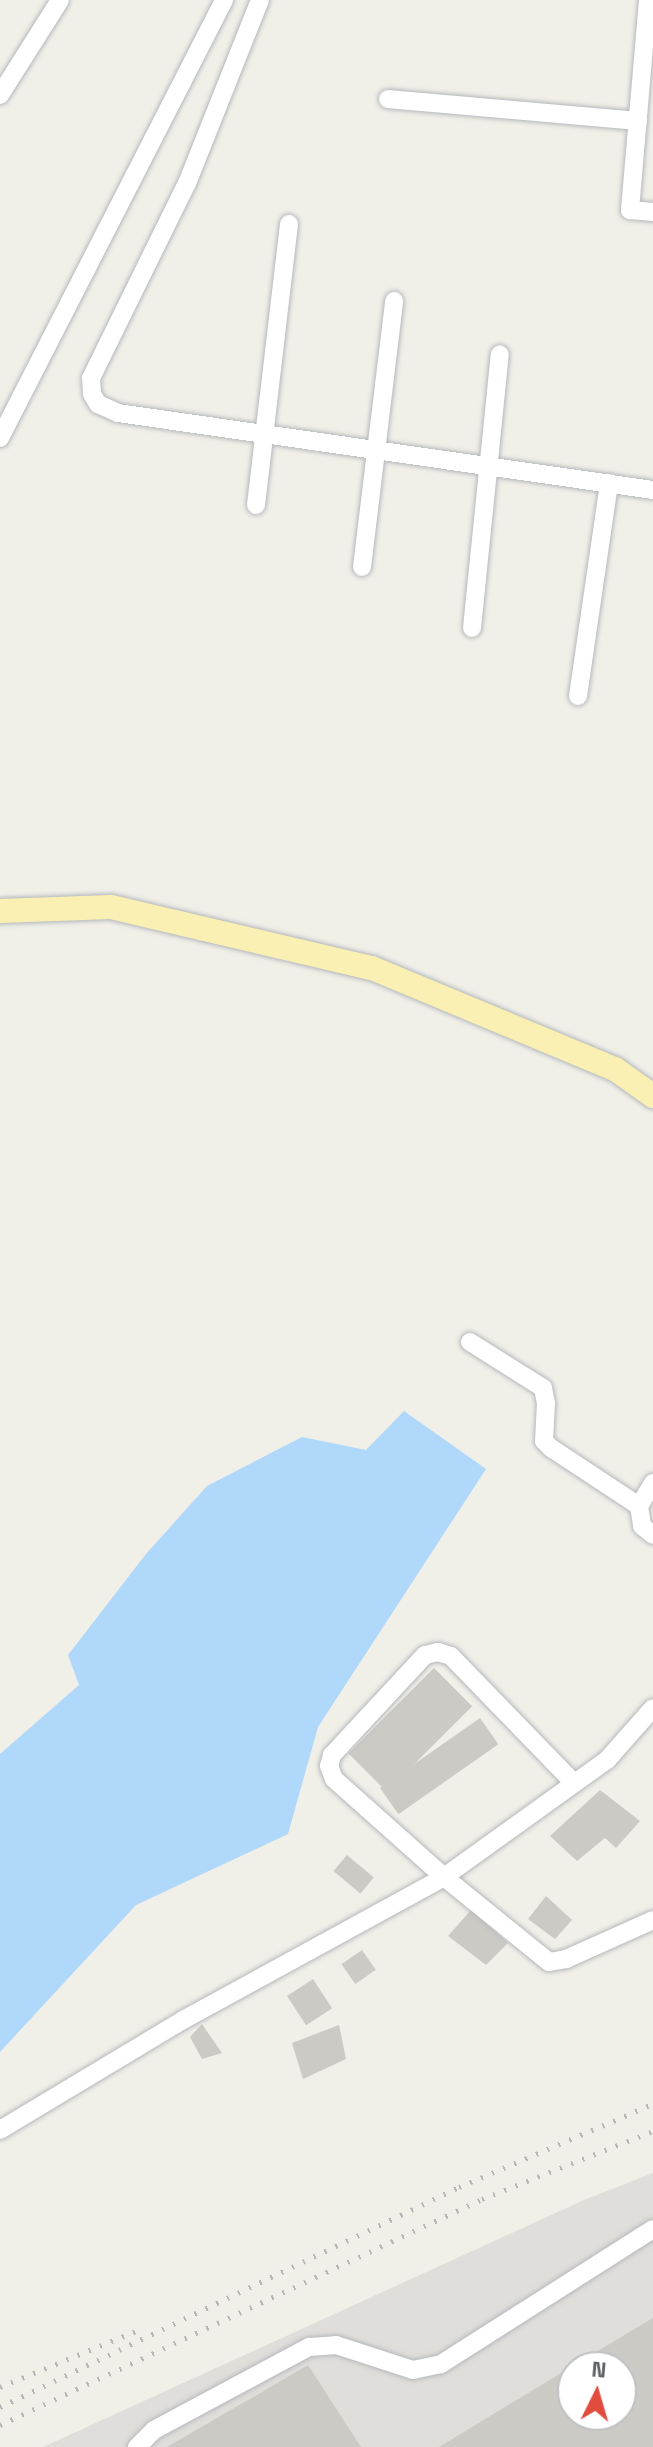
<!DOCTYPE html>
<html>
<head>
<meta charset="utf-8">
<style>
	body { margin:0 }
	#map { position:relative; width:653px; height:2447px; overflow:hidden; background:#f0efe8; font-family:"Space Grotesk",sans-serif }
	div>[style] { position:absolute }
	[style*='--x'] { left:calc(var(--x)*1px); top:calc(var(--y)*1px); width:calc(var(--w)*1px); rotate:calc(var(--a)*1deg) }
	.industrial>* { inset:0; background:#e0deda }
	.water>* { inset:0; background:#afd8fa }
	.building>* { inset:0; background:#cccac5; transform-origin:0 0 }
	.roads { filter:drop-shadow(0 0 2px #b5b8bc) drop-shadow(0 0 2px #b5b8bc) }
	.minor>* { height:18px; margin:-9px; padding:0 9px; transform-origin:9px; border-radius:9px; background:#fff }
	.major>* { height:24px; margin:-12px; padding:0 12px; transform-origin:12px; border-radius:12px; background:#faf0b3 }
	.rail>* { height:5px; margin-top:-2.5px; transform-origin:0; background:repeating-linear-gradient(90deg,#b6b7b7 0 2px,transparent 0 12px) }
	span { translate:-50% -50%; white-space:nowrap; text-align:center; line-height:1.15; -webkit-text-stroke:6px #fff; paint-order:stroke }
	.north { position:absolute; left:557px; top:2351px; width:80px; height:80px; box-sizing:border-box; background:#fff; border:2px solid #bfc1c2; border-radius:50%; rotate:5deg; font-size:22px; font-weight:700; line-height:32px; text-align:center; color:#5f6367 }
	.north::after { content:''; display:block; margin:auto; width:28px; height:36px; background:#e04d3f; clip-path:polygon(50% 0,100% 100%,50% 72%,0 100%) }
</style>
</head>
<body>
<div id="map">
	<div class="industrial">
		<div style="clip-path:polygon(evenodd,653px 2173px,653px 2447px,43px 2447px,584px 2200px,653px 2173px,573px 2367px,621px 2367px,621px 2415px,573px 2415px,573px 2367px)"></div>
	</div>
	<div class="water">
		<div style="clip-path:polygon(404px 1411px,486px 1469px,318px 1727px,288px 1834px,136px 1905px,0 2052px,0 1754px,79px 1685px,68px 1655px,146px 1554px,207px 1486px,302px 1437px,366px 1450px)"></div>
	</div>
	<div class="building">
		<div style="left:434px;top:1668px;width:54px;height:121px;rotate:45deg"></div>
		<div style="left:480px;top:1718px;width:32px;height:122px;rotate:55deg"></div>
		<div style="clip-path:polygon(600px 1790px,640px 1821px,616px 1848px,605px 1838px,577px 1861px,550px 1836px)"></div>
		<div style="left:347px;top:1855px;width:35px;height:21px;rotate:40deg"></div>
		<div style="clip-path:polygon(546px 1896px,572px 1920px,555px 1939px,528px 1919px)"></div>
		<div style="clip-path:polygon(471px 1910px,508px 1943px,486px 1965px,448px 1936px)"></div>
		<div style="left:362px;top:1950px;width:24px;height:25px;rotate:55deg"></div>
		<div style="left:313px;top:1979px;width:35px;height:31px;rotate:57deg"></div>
		<div style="clip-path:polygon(202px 2024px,222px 2053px,202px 2059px,190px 2037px)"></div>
		<div style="clip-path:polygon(339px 2025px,346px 2059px,303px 2079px,292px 2043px)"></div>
		<div style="clip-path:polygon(evenodd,653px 2318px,653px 2447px,439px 2447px,571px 2367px,653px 2318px,573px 2367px,621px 2367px,621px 2415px,573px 2415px,573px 2367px)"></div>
		<div style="clip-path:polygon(308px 2365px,361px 2447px,167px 2447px)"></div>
	</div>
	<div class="roads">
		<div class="minor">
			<div style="--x:260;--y:0;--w:197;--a:111.7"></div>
			<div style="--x:187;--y:183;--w:217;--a:116.2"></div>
			<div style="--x:91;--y:378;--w:16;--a:86"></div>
			<div style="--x:92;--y:394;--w:12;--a:59"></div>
			<div style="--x:98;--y:404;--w:22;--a:24"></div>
			<div style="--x:118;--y:413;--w:541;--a:8.19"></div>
			<div style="--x:648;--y:0;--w:211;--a:94.9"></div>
			<div style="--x:630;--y:210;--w:23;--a:5"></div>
			<div style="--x:0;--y:95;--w:112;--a:-57.7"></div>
			<div style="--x:388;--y:99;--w:251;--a:5"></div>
			<div style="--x:0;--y:438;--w:492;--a:-62.9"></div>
			<div style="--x:256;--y:505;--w:283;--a:-83.3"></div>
			<div style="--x:362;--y:567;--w:268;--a:-83.1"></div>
			<div style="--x:472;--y:628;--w:275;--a:-84.2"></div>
			<div style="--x:578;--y:696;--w:215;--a:-81.7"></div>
			<div style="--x:470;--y:1342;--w:86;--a:32.2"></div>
			<div style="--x:543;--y:1388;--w:15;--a:79"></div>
			<div style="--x:546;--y:1403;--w:38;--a:93"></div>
			<div style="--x:544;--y:1441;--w:10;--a:45"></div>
			<div style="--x:551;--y:1448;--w:105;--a:33.4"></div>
			<div style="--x:653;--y:1483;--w:27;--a:121"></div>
			<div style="--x:639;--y:1506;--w:20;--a:81"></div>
			<div style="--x:642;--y:1526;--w:14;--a:39"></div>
			<div style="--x:574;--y:1783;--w:177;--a:-134.1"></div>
			<div style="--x:451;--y:1656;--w:14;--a:-163"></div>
			<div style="--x:438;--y:1652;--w:13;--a:167"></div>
			<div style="--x:425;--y:1655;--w:137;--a:132.9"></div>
			<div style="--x:332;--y:1755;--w:11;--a:105"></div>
			<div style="--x:329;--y:1766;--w:14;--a:69"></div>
			<div style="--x:334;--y:1779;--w:147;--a:41.7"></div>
			<div style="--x:444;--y:1877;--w:135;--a:39"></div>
			<div style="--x:549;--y:1962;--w:17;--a:-10"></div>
			<div style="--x:566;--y:1959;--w:95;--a:-24.1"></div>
			<div style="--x:0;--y:2130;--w:214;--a:-31"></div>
			<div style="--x:183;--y:2020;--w:298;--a:-28.7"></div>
			<div style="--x:444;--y:1877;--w:201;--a:-35.7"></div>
			<div style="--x:607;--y:1760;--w:69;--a:-48.5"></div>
			<div style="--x:137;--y:2447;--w:24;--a:-45"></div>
			<div style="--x:154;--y:2430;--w:176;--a:-28.2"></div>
			<div style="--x:309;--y:2347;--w:27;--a:-4"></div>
			<div style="--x:336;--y:2345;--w:81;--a:18"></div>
			<div style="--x:413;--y:2370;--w:29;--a:-12"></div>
			<div style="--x:441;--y:2364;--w:251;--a:-32.5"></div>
		</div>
		<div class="major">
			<div style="--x:0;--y:911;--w:111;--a:-2.1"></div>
			<div style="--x:111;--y:907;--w:268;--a:13.2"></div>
			<div style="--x:372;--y:968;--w:263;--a:22.6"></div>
			<div style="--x:615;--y:1069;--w:47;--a:35.4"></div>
		</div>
	</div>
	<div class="rail">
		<div style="--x:0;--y:2387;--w:152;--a:-22.4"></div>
		<div style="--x:0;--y:2407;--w:509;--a:-25.61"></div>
		<div style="--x:459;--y:2187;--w:211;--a:-23.2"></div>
		<div style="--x:0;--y:2425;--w:532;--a:-25.12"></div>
		<div style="--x:482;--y:2199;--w:184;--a:-21.7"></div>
	</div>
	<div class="north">N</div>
</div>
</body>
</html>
